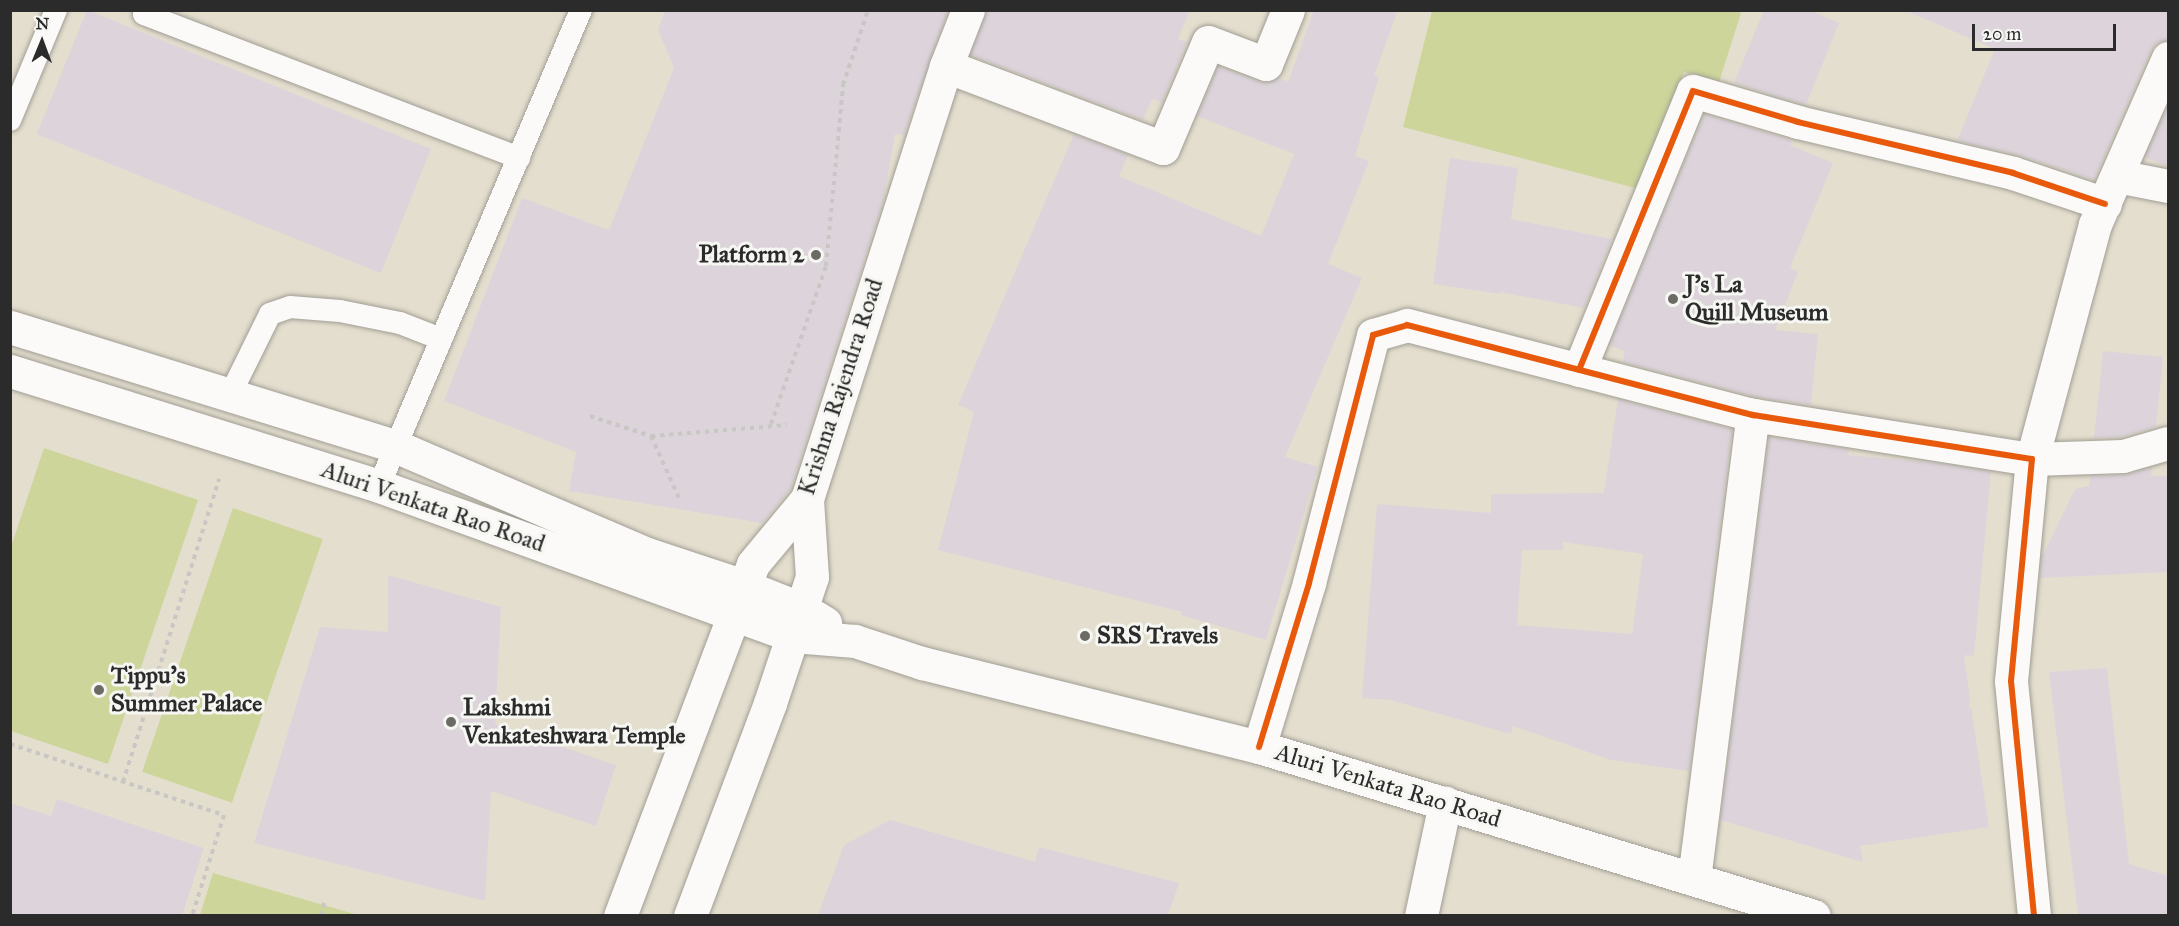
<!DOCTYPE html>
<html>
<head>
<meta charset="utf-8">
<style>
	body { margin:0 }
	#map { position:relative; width:2179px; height:926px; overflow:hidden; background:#e4dece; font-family:"IM FELL Great Primer",serif }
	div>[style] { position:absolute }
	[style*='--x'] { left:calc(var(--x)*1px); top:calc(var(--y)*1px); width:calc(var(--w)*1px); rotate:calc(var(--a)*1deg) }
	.green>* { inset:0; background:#cdd59b; transform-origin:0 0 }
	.building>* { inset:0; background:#ddd4db; transform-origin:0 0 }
	.path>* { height:4px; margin-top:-2px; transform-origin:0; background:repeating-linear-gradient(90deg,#c8c7c4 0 4.5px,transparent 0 9px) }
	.roads { filter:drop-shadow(0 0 2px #a19e95) drop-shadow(0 0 2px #a19e95) }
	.lane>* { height:22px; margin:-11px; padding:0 11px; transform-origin:11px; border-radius:11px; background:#fbfaf8 }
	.street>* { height:33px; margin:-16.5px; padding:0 16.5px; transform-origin:16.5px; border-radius:16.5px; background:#fbfaf8 }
	.secondary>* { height:33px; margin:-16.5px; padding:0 16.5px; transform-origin:16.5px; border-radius:16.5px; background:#fbfaf8 }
	.primary>* { height:33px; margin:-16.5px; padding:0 16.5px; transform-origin:16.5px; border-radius:16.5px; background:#fbfaf8 }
	.cycleway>* { height:6px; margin:-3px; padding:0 3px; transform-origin:3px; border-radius:3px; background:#e8590c }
	.dots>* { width:16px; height:16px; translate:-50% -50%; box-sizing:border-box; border:3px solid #f6f6f2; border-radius:50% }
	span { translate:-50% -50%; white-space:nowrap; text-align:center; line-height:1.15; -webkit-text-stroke:6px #f6f6f2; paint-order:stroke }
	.poi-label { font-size:24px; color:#2b2b2b; font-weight:700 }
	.right { translate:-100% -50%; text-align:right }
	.left { translate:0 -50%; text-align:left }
	.street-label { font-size:24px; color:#2b2b2b }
	.frame { position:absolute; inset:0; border:12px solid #2b2b2b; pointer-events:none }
	.north { position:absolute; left:12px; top:12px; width:60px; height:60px; -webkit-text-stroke:4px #f6f6f2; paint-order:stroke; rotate:1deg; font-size:16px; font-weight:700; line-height:24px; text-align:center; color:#2b2b2b }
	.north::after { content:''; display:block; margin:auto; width:21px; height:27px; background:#2b2b2b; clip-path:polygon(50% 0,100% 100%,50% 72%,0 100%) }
	.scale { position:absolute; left:1972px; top:24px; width:144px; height:27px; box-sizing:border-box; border:3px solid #2b2b2b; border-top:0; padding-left:8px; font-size:18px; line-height:21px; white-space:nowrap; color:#2b2b2b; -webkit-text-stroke:4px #f6f6f2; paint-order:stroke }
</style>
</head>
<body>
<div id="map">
	<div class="green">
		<div style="clip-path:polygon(1734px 10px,1741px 13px,1719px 82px,1684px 72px,1639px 189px,1403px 127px,1432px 11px)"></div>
		<div style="clip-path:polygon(44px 448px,198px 500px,108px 764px,11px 731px,11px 547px)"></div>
		<div style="left:233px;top:508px;width:95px;height:279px;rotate:19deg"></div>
		<div style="clip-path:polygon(213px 873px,358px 915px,200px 915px)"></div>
	</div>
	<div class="building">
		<div style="left:87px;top:10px;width:371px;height:134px;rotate:22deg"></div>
		<div style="clip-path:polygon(665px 10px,948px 10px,904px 135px,895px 134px,883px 202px,790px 490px,762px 523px,569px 491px,576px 452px,444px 401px,522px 198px,609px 230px,674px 68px,658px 30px)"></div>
		<div style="clip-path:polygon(986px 10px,1190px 10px,1178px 39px,1187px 42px,1162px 103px,1152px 99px,1143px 120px,970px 55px)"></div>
		<div style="clip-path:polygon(1314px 10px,1398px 10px,1374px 76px,1379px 77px,1355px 156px,1369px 161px,1328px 264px,1362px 278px,1285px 457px,1318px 467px,1266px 640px,1181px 615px,1182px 612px,938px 550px,974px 412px,958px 405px,1074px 134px,1128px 155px,1119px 176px,1261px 236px,1294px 154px,1197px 116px,1218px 66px,1260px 82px,1269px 82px,1278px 78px,1288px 82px)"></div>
		<div style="clip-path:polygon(1764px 10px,1809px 10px,1839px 23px,1806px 105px,1734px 83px)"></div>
		<div style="clip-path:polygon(1904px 10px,2169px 10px,2169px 40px,2157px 43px,2151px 50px,2094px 180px,2019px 155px,1957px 141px,1995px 49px)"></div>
		<div style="clip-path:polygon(2169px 103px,2169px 167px,2145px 157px)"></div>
		<div style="clip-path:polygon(1704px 114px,1792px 140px,1790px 145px,1833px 163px,1790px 268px,1798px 272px,1775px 330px,1818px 334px,1811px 405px,1757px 397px,1623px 362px,1624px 351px,1609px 345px)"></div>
		<div style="clip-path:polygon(1450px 158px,1518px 168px,1511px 219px,1612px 239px,1584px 308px,1500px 292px,1500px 294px,1433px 284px)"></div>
		<div style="clip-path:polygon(2103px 351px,2163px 357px,2156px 427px,2120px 437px,2094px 438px)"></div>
		<div style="clip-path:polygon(evenodd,1618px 399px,1732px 429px,1689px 771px,1611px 760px,1513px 726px,1511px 734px,1390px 700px,1362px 698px,1377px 504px,1491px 513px,1491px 494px,1604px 493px,1618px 399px,1563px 542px,1643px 554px,1632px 634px,1517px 625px,1522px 550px,1563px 550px,1563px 542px)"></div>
		<div style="clip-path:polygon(1769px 437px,1849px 449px,1848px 455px,1938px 463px,1991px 471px,1974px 656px,1964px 655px,1970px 699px,1969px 712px,1971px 707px,1989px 827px,1860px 846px,1863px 862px,1720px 820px)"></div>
		<div style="clip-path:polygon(2152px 467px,2151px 476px,2169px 476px,2169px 572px,2040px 578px,2041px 559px,2075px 489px,2089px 486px,2090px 476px,2124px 475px)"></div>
		<div style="clip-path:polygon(388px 575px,501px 607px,495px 724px,616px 765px,596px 826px,491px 791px,485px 901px,254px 843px,320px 627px,388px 632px)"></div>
		<div style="clip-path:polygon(2107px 668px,2129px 864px,2169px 876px,2169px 915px,2078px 915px,2049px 672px)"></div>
		<div style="clip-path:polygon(57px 799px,204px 848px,182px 915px,10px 915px,10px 803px,51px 816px)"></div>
		<div style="clip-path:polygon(890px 820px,1035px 862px,1039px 847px,1179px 883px,1168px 915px,818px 915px,844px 845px)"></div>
	</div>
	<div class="path">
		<div style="--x:590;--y:416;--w:64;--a:18.2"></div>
		<div style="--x:651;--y:436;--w:136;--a:-4.6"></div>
		<div style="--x:771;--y:424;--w:167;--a:-70.8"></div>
		<div style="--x:826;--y:266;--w:182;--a:-84.6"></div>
		<div style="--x:843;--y:85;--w:79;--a:-71.6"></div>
		<div style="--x:651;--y:436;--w:68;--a:65.7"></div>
		<div style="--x:10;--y:744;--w:225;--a:18.4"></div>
		<div style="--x:224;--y:815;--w:106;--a:107.6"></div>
		<div style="--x:123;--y:782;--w:318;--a:-72.4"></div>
		<div style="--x:321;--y:916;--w:17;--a:-77"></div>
	</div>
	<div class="roads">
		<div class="lane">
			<div style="--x:145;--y:10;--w:4;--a:104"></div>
			<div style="--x:144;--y:14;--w:402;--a:21"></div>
			<div style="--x:10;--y:120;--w:119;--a:-67.3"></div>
			<div style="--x:230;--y:395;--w:90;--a:-63.7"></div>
			<div style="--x:270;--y:314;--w:21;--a:-19"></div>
			<div style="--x:290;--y:307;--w:50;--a:4.6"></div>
			<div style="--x:340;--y:311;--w:61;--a:11.3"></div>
			<div style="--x:400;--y:323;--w:44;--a:21.3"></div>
			<div style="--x:379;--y:486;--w:517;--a:-67.01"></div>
		</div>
		<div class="street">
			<div style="--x:2168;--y:58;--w:181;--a:113.7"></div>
			<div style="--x:2095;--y:224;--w:243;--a:105"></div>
			<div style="--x:2032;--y:459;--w:91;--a:-1.9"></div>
			<div style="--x:2123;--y:456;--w:47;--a:-16.1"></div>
			<div style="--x:946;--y:66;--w:232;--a:20.7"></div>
			<div style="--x:1163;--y:148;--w:115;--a:-67"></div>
			<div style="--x:1208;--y:42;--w:62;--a:20.8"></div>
			<div style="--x:1266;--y:64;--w:58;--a:-67.8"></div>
			<div style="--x:2117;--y:176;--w:52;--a:11.1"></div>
			<div style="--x:1579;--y:370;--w:301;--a:-67.8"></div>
			<div style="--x:1693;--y:91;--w:109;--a:16.4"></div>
			<div style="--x:1798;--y:122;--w:221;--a:13.3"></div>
			<div style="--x:2013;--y:173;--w:97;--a:18.6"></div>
			<div style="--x:1259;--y:747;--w:171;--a:-73"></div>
			<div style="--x:1309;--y:583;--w:256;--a:-75.5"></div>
			<div style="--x:1373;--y:335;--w:35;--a:-16"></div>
			<div style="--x:1407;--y:325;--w:358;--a:14.6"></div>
			<div style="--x:1753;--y:415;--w:282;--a:9"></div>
			<div style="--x:2032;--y:459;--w:223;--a:95.4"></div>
			<div style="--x:2011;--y:681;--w:236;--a:84.4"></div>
			<div style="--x:1694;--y:879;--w:468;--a:-82.8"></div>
			<div style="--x:1421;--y:916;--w:116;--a:-78"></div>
		</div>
		<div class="secondary">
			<div style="--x:10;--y:327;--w:403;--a:17.2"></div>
			<div style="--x:395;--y:446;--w:274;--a:23.2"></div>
			<div style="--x:647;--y:554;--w:102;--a:18.3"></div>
			<div style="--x:744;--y:586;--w:62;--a:21.6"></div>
			<div style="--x:802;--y:609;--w:27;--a:31"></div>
			<div style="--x:10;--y:371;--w:387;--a:17.3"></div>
			<div style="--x:379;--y:486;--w:440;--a:19.9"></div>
			<div style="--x:793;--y:636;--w:62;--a:4.6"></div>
			<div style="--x:855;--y:641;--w:71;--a:18.2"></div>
			<div style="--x:922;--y:663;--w:347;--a:14"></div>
			<div style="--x:1259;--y:747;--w:580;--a:16.94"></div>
		</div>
		<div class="primary">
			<div style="--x:620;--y:916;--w:376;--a:-69.3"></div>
			<div style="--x:753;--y:564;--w:85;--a:-50.3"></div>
			<div style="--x:807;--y:499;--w:455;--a:-72.2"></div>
			<div style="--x:946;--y:66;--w:60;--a:-68.6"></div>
			<div style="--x:690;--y:916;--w:228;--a:-69.4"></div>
			<div style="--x:770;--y:703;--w:133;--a:-71.6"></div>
			<div style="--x:812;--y:577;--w:78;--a:-93.7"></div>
		</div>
	</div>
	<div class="cycleway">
		<div style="--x:1579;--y:370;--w:301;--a:-67.8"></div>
		<div style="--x:1693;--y:91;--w:109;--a:16.4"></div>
		<div style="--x:1798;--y:122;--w:221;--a:13.3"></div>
		<div style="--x:2013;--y:173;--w:97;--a:18.6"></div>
		<div style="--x:1259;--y:747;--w:171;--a:-73"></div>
		<div style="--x:1309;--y:583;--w:256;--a:-75.5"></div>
		<div style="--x:1373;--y:335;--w:35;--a:-16"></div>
		<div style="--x:1407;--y:325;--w:358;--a:14.6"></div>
		<div style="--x:1753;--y:415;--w:282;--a:9"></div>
		<div style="--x:2032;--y:459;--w:223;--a:95.4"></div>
		<div style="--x:2011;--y:681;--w:236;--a:84.4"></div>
	</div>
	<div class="dots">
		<div style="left:816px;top:255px;background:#6c6a64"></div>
		<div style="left:1673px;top:299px;background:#6c6a64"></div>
		<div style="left:1085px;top:636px;background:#6c6a64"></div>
		<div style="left:99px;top:690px;background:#6c6a64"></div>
		<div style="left:451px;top:722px;background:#6c6a64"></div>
	</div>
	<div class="poi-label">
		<span class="right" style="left:804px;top:255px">Platform 2</span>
		<span class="left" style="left:1685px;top:299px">J's La<br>Quill Museum</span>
		<span class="left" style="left:1097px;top:636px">SRS Travels</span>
		<span class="left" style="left:111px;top:690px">Tippu's<br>Summer Palace</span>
		<span class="left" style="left:463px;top:722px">Lakshmi<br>Venkateshwara Temple</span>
	</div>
	<div class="street-label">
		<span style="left:841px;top:387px;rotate:-72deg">Krishna Rajendra Road</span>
		<span style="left:433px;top:507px;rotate:19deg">Aluri Venkata Rao Road</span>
		<span style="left:1388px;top:786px;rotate:17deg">Aluri Venkata Rao Road</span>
	</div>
	<div class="frame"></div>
	<div class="north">N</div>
	<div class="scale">20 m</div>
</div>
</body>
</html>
